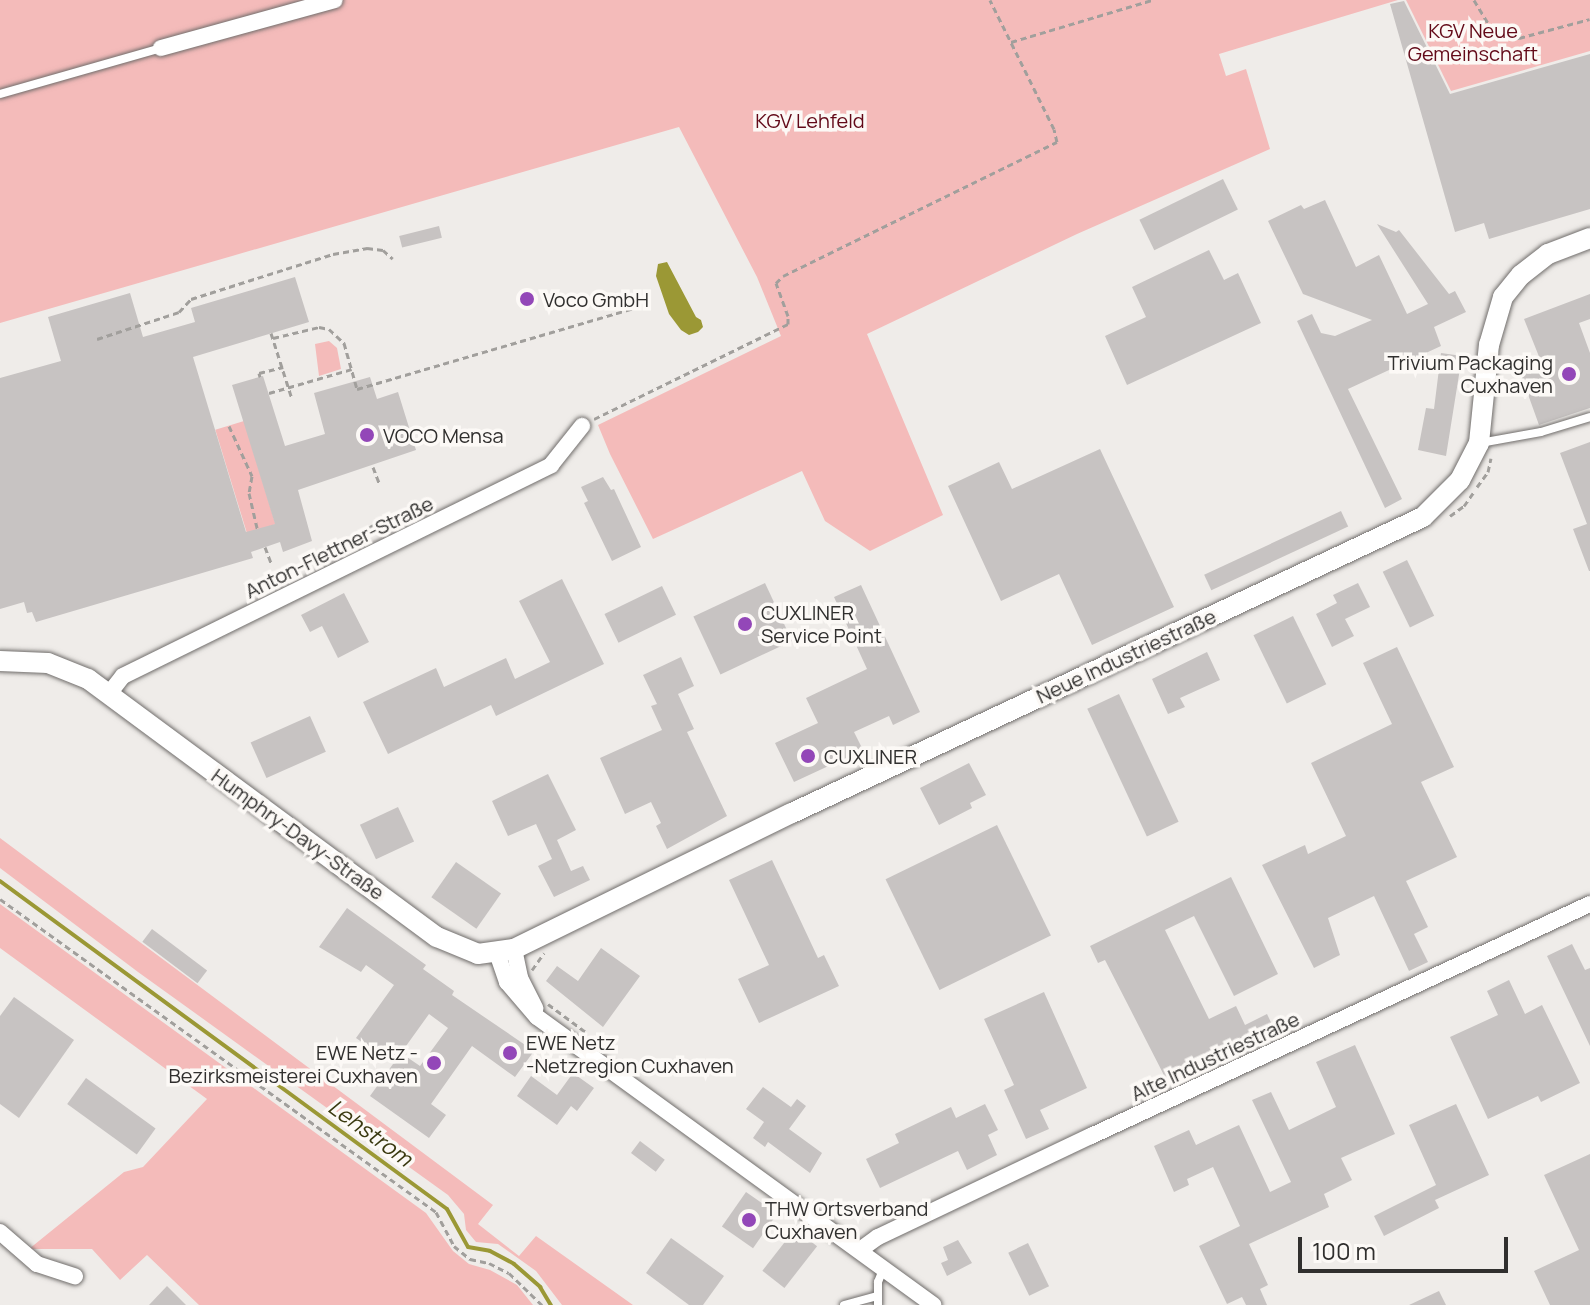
<!DOCTYPE html>
<html>
<head>
<meta charset="utf-8">
<style>
	body { margin:0 }
	#map { position:relative; width:1590px; height:1305px; overflow:hidden; background:#efece9; font-family:Manrope,sans-serif }
	div>[style] { position:absolute }
	[style*='--x'] { left:calc(var(--x)*1px); top:calc(var(--y)*1px); width:calc(var(--w)*1px); rotate:calc(var(--a)*1deg) }
	.green>* { inset:0; background:#f4bbba; transform-origin:0 0 }
	.water>* { inset:0; background:#9b9835 }
	.stream>* { height:4px; margin:-2px; padding:0 2px; transform-origin:2px; border-radius:2px; background:#9b9835 }
	.building>* { inset:0; background:#c7c3c2; transform-origin:0 0 }
	.path>* { height:3px; margin-top:-1.5px; transform-origin:0; background:repeating-linear-gradient(90deg,#a19f9c 0 6px,transparent 0 10px) }
	.roads { filter:drop-shadow(0 0 2px #706d6b) drop-shadow(0 0 2px #706d6b) }
	.service>* { height:8px; margin:-4px; padding:0 4px; transform-origin:4px; border-radius:4px; background:#fff }
	.minor>* { height:16px; margin:-8px; padding:0 8px; transform-origin:8px; border-radius:8px; background:#fff }
	.tertiary>* { height:20px; margin:-10px; padding:0 10px; transform-origin:10px; border-radius:10px; background:#fff }
	.dots>* { width:22px; height:22px; translate:-50% -50%; box-sizing:border-box; border:4px solid #fcf9f6; border-radius:50% }
	span { translate:-50% -50%; white-space:nowrap; text-align:center; line-height:1.15; -webkit-text-stroke:7px #fcf9f6; paint-order:stroke }
	.park-label { font-size:20px; color:#620918 }
	.poi-label { font-size:20px; color:#302f2e }
	.left { translate:0 -50%; text-align:left }
	.right { translate:-100% -50%; text-align:right }
	.street-label { font-size:20px; color:#302f2e }
	.water-label { font-size:22px; color:#3a3910; font-style:italic }
	.scale { position:absolute; left:1298px; top:1237px; width:210px; height:36px; box-sizing:border-box; border:4px solid #302f2e; border-top:0; padding-left:10px; font-size:24px; line-height:28px; white-space:nowrap; color:#302f2e; -webkit-text-stroke:6px #fcf9f6; paint-order:stroke }
</style>
</head>
<body>
<div id="map">
	<div class="green">
		<div style="clip-path:polygon(0 0,1398px 0,1219px 54px,1226px 76px,1246px 69px,1270px 149px,1077px 234px,867px 334px,943px 515px,870px 551px,825px 521px,802px 471px,653px 539px,610px 454px,598px 425px,781px 336px,757px 277px,679px 127px,0 323px)"></div>
		<div style="clip-path:polygon(1406px 0,1590px 0,1590px 51px,1451px 91px)"></div>
		<div style="clip-path:polygon(329px 341px,337px 348px,341px 369px,319px 376px,315px 344px)"></div>
		<div style="left:244px;top:421px;width:108px;height:30px;rotate:73deg"></div>
		<div style="clip-path:polygon(0 838px,493px 1205px,478px 1224px,519px 1256px,536px 1236px,633px 1305px,562px 1305px,536px 1271px,498px 1244px,476px 1242px,466px 1230px,464px 1214px,448px 1195px,138px 972px,0 868px)"></div>
		<div style="clip-path:polygon(0 904px,426px 1213px,453px 1251px,469px 1264px,490px 1270px,517px 1285px,533px 1305px,199px 1305px,147px 1255px,120px 1280px,92px 1249px,29px 1249px,124px 1172px,143px 1167px,207px 1099px,0 948px)"></div>
	</div>
	<div class="water">
		<div style="clip-path:polygon(667px 262px,696px 317px,701px 320px,703px 327px,698px 332px,689px 335px,681px 330px,669px 314px,656px 276px,658px 264px)"></div>
	</div>
	<div class="stream">
		<div style="--x:0;--y:881;--w:554;--a:36.27"></div>
		<div style="--x:447;--y:1209;--w:43;--a:61.1"></div>
		<div style="--x:468;--y:1247;--w:22;--a:10"></div>
		<div style="--x:490;--y:1251;--w:27;--a:28"></div>
		<div style="--x:514;--y:1264;--w:35;--a:41"></div>
		<div style="--x:540;--y:1287;--w:21;--a:59"></div>
	</div>
	<div class="building">
		<div style="clip-path:polygon(1404px 1px,1450px 94px,1590px 54px,1590px 209px,1489px 239px,1484px 223px,1455px 232px,1390px 4px)"></div>
		<div style="left:1223px;top:179px;width:34px;height:93px;rotate:64deg"></div>
		<div style="clip-path:polygon(1325px 200px,1356px 267px,1379px 255px,1407px 314px,1428px 304px,1377px 224px,1396px 232px,1399px 230px,1449px 294px,1455px 291px,1466px 312px,1434px 327px,1441px 346px,1348px 389px,1402px 499px,1385px 508px,1297px 321px,1312px 314px,1321px 333px,1335px 336px,1372px 320px,1303px 294px,1268px 221px,1301px 205px,1304px 209px)"></div>
		<div style="left:439px;top:226px;width:12px;height:41px;rotate:76deg"></div>
		<div style="clip-path:polygon(1209px 250px,1224px 280px,1238px 273px,1261px 323px,1127px 385px,1105px 336px,1146px 317px,1132px 287px)"></div>
		<div style="clip-path:polygon(295px 277px,309px 322px,193px 357px,246px 532px,275px 524px,232px 385px,263px 376px,285px 446px,325px 434px,314px 393px,370px 377px,377px 399px,398px 392px,416px 450px,298px 490px,312px 541px,283px 552px,280px 542px,251px 552px,253px 558px,36px 622px,32px 612px,27px 613px,24px 602px,0 609px,0 378px,61px 361px,48px 317px,130px 293px,143px 337px,195px 322px,191px 308px)"></div>
		<div style="clip-path:polygon(1590px 294px,1590px 319px,1579px 323px,1590px 353px,1590px 408px,1539px 425px,1520px 372px,1542px 364px,1524px 319px)"></div>
		<div style="clip-path:polygon(1441px 353px,1462px 356px,1446px 456px,1418px 450px,1426px 408px,1434px 409px)"></div>
		<div style="clip-path:polygon(1590px 442px,1590px 571px,1589px 571px,1573px 529px,1587px 524px,1560px 453px)"></div>
		<div style="clip-path:polygon(1100px 449px,1174px 607px,1092px 645px,1059px 574px,1001px 601px,948px 486px,999px 462px,1012px 489px)"></div>
		<div style="clip-path:polygon(603px 477px,611px 490px,614px 489px,641px 547px,612px 561px,584px 503px,588px 501px,581px 487px)"></div>
		<div style="left:1341px;top:511px;width:17px;height:151px;rotate:65deg"></div>
		<div style="left:1407px;top:560px;width:62px;height:27px;rotate:64deg"></div>
		<div style="clip-path:polygon(562px 579px,604px 664px,496px 716px,491px 705px,388px 754px,363px 702px,436px 668px,444px 687px,506px 658px,515px 679px,550px 662px,519px 601px)"></div>
		<div style="left:765px;top:583px;width:64px;height:79px;rotate:65deg"></div>
		<div style="clip-path:polygon(1358px 583px,1370px 607px,1345px 619px,1354px 636px,1332px 647px,1316px 614px,1337px 603px,1333px 595px)"></div>
		<div style="clip-path:polygon(861px 585px,920px 712px,893px 725px,889px 716px,854px 732px,863px 750px,794px 782px,775px 743px,818px 723px,806px 698px,867px 669px,834px 597px)"></div>
		<div style="left:662px;top:586px;width:32px;height:64px;rotate:64deg"></div>
		<div style="clip-path:polygon(344px 593px,369px 642px,338px 658px,322px 626px,310px 632px,301px 615px)"></div>
		<div style="left:1293px;top:616px;width:76px;height:44px;rotate:64deg"></div>
		<div style="clip-path:polygon(1397px 647px,1454px 767px,1421px 782px,1457px 857px,1406px 881px,1428px 927px,1414px 934px,1428px 962px,1409px 971px,1374px 896px,1328px 918px,1340px 955px,1314px 968px,1262px 865px,1305px 845px,1308px 854px,1346px 836px,1311px 763px,1392px 724px,1363px 663px)"></div>
		<div style="clip-path:polygon(1207px 652px,1220px 680px,1180px 698px,1185px 707px,1168px 714px,1152px 679px)"></div>
		<div style="clip-path:polygon(681px 657px,694px 686px,678px 694px,694px 729px,687px 732px,727px 816px,667px 849px,656px 826px,661px 823px,651px 802px,625px 814px,600px 758px,662px 730px,651px 706px,657px 704px,643px 675px)"></div>
		<div style="left:1119px;top:694px;width:141px;height:35px;rotate:65deg"></div>
		<div style="left:310px;top:716px;width:39px;height:65px;rotate:66deg"></div>
		<div style="clip-path:polygon(969px 763px,986px 795px,970px 803px,972px 808px,939px 825px,920px 788px)"></div>
		<div style="clip-path:polygon(548px 774px,576px 830px,557px 840px,571px 871px,583px 866px,590px 880px,554px 897px,538px 866px,552px 859px,536px 824px,508px 836px,492px 801px)"></div>
		<div style="left:398px;top:807px;width:38px;height:42px;rotate:65deg"></div>
		<div style="left:997px;top:825px;width:123px;height:124px;rotate:64deg"></div>
		<div style="clip-path:polygon(772px 860px,818px 958px,824px 955px,839px 986px,759px 1023px,738px 979px,769px 965px,729px 880px)"></div>
		<div style="left:456px;top:862px;width:55px;height:43px;rotate:35deg"></div>
		<div style="clip-path:polygon(1231px 877px,1278px 974px,1234px 996px,1194px 916px,1165px 930px,1209px 1019px,1236px 1006px,1245px 1025px,1267px 1014px,1275px 1031px,1168px 1083px,1105px 960px,1098px 963px,1090px 946px)"></div>
		<div style="clip-path:polygon(evenodd,347px 908px,426px 965px,423px 969px,454px 991px,452px 995px,534px 1051px,515px 1077px,472px 1046px,431px 1104px,446px 1115px,429px 1138px,370px 1096px,393px 1064px,356px 1038px,394px 985px,366px 965px,361px 972px,319px 947px,347px 908px,429px 1014px,448px 1028px,420px 1066px,401px 1053px,429px 1014px)"></div>
		<div style="left:152px;top:929px;width:69px;height:16px;rotate:37deg"></div>
		<div style="clip-path:polygon(1572px 944px,1585px 970px,1590px 968px,1590px 1046px,1547px 956px)"></div>
		<div style="clip-path:polygon(601px 948px,640px 976px,603px 1027px,546px 981px,557px 966px,578px 981px)"></div>
		<div style="clip-path:polygon(1509px 980px,1525px 1014px,1542px 1005px,1580px 1083px,1541px 1102px,1538px 1096px,1488px 1119px,1450px 1037px,1498px 1015px,1487px 991px)"></div>
		<div style="clip-path:polygon(1044px 992px,1087px 1088px,1040px 1110px,1049px 1129px,1026px 1139px,1004px 1090px,1014px 1085px,984px 1019px)"></div>
		<div style="clip-path:polygon(14px 997px,74px 1040px,19px 1118px,0 1104px,0 1016px)"></div>
		<div style="clip-path:polygon(1355px 1045px,1395px 1134px,1341px 1158px,1352px 1180px,1324px 1194px,1329px 1207px,1249px 1244px,1268px 1285px,1260px 1289px,1267px 1305px,1246px 1305px,1242px 1297px,1227px 1304px,1199px 1246px,1240px 1226px,1213px 1167px,1187px 1179px,1189px 1185px,1174px 1192px,1154px 1146px,1189px 1130px,1196px 1145px,1239px 1125px,1270px 1192px,1291px 1182px,1252px 1100px,1271px 1092px,1289px 1130px,1336px 1107px,1316px 1062px)"></div>
		<div style="clip-path:polygon(573px 1073px,594px 1088px,577px 1111px,571px 1106px,557px 1125px,517px 1096px,531px 1076px,557px 1095px)"></div>
		<div style="left:86px;top:1078px;width:86px;height:32px;rotate:36deg"></div>
		<div style="clip-path:polygon(763px 1087px,791px 1107px,797px 1099px,806px 1106px,789px 1129px,822px 1153px,810px 1173px,768px 1142px,765px 1147px,753px 1138px,764px 1122px,746px 1109px)"></div>
		<div style="clip-path:polygon(985px 1104px,998px 1130px,988px 1135px,997px 1155px,967px 1170px,958px 1151px,880px 1188px,866px 1159px,899px 1143px,895px 1134px,951px 1107px,956px 1118px)"></div>
		<div style="clip-path:polygon(1456px 1104px,1489px 1175px,1435px 1200px,1439px 1208px,1384px 1236px,1374px 1216px,1436px 1185px,1409px 1125px)"></div>
		<div style="left:640px;top:1141px;width:31px;height:15px;rotate:37deg"></div>
		<div style="clip-path:polygon(1590px 1154px,1590px 1305px,1550px 1305px,1534px 1271px,1579px 1250px,1544px 1175px)"></div>
		<div style="left:746px;top:1192px;width:38px;height:42px;rotate:35deg"></div>
		<div style="left:795px;top:1229px;width:28px;height:53px;rotate:38deg"></div>
		<div style="clip-path:polygon(671px 1238px,724px 1276px,703px 1305px,689px 1305px,646px 1273px)"></div>
		<div style="clip-path:polygon(958px 1240px,972px 1263px,947px 1276px,941px 1263px,948px 1260px,943px 1247px)"></div>
		<div style="left:1028px;top:1243px;width:48px;height:22px;rotate:64deg"></div>
		<div style="clip-path:polygon(167px 1286px,186px 1305px,149px 1305px)"></div>
		<div style="clip-path:polygon(1439px 1291px,1446px 1305px,1409px 1305px)"></div>
	</div>
	<div class="path">
		<div style="--x:1474;--y:0;--w:44;--a:58.8"></div>
		<div style="--x:1497;--y:38;--w:22;--a:0"></div>
		<div style="--x:1519;--y:38;--w:73;--a:-15"></div>
		<div style="--x:1011;--y:42;--w:147;--a:-16.6"></div>
		<div style="--x:271;--y:333;--w:69;--a:72.3"></div>
		<div style="--x:273;--y:338;--w:47;--a:-13.4"></div>
		<div style="--x:319;--y:327;--w:10;--a:11"></div>
		<div style="--x:329;--y:329;--w:21;--a:43"></div>
		<div style="--x:344;--y:343;--w:48;--a:74.2"></div>
		<div style="--x:357;--y:389;--w:299;--a:-16.3"></div>
		<div style="--x:97;--y:339;--w:86;--a:-18.2"></div>
		<div style="--x:179;--y:312;--w:18;--a:-47"></div>
		<div style="--x:191;--y:299;--w:149;--a:-17.6"></div>
		<div style="--x:333;--y:254;--w:35;--a:-10"></div>
		<div style="--x:367;--y:248;--w:16;--a:7"></div>
		<div style="--x:383;--y:250;--w:13;--a:42"></div>
		<div style="--x:260;--y:377;--w:4;--a:-104"></div>
		<div style="--x:259;--y:373;--w:25;--a:-14"></div>
		<div style="--x:269;--y:393;--w:86;--a:-16.1"></div>
		<div style="--x:594;--y:419;--w:216;--a:-26.1"></div>
		<div style="--x:788;--y:324;--w:8;--a:-90"></div>
		<div style="--x:788;--y:316;--w:35;--a:-110"></div>
		<div style="--x:776;--y:283;--w:10;--a:-45"></div>
		<div style="--x:783;--y:276;--w:305;--a:-26.1"></div>
		<div style="--x:1057;--y:142;--w:13;--a:-103"></div>
		<div style="--x:1054;--y:129;--w:144;--a:-116.4"></div>
		<div style="--x:229;--y:426;--w:55;--a:65.3"></div>
		<div style="--x:252;--y:476;--w:17;--a:100"></div>
		<div style="--x:249;--y:493;--w:37;--a:77"></div>
		<div style="--x:373;--y:467;--w:17;--a:69"></div>
		<div style="--x:1477;--y:487;--w:19;--a:-54"></div>
		<div style="--x:1488;--y:472;--w:14;--a:-78"></div>
		<div style="--x:1450;--y:516;--w:17;--a:-36"></div>
		<div style="--x:1464;--y:506;--w:16;--a:-55"></div>
		<div style="--x:265;--y:547;--w:19;--a:69"></div>
		<div style="--x:322;--y:549;--w:12;--a:-9"></div>
		<div style="--x:334;--y:547;--w:62;--a:-29.1"></div>
		<div style="--x:0;--y:899;--w:537;--a:35.67"></div>
		<div style="--x:436;--y:1212;--w:38;--a:62"></div>
		<div style="--x:454;--y:1246;--w:21;--a:39"></div>
		<div style="--x:470;--y:1259;--w:19;--a:12"></div>
		<div style="--x:489;--y:1263;--w:22;--a:27"></div>
		<div style="--x:509;--y:1273;--w:46;--a:44.1"></div>
		<div style="--x:532;--y:970;--w:21;--a:-55"></div>
		<div style="--x:548;--y:1004;--w:49;--a:36.6"></div>
	</div>
	<div class="roads">
		<div class="service">
			<div style="--x:0;--y:94;--w:167;--a:-15.9"></div>
			<div style="--x:1480;--y:443;--w:62;--a:-10.2"></div>
			<div style="--x:1541;--y:432;--w:51;--a:-17"></div>
			<div style="--x:844;--y:1305;--w:35;--a:-15"></div>
			<div style="--x:878;--y:1305;--w:23;--a:-90"></div>
			<div style="--x:878;--y:1282;--w:16;--a:-68"></div>
		</div>
		<div class="minor">
			<div style="--x:161;--y:48;--w:180;--a:-15.4"></div>
			<div style="--x:108;--y:695;--w:24;--a:-52"></div>
			<div style="--x:123;--y:676;--w:477;--a:-26.2"></div>
			<div style="--x:551;--y:465;--w:50;--a:-51.5"></div>
			<div style="--x:514;--y:949;--w:30;--a:78"></div>
			<div style="--x:520;--y:978;--w:34;--a:63"></div>
			<div style="--x:497;--y:953;--w:31;--a:71"></div>
			<div style="--x:507;--y:982;--w:46;--a:49.4"></div>
			<div style="--x:537;--y:1017;--w:490;--a:36"></div>
			<div style="--x:0;--y:1232;--w:49;--a:40.9"></div>
			<div style="--x:37;--y:1264;--w:40;--a:18"></div>
			<div style="--x:860;--y:1250;--w:22;--a:-36"></div>
			<div style="--x:878;--y:1237;--w:236;--a:-25.4"></div>
			<div style="--x:1091;--y:1136;--w:550;--a:-24.94"></div>
		</div>
		<div class="tertiary">
			<div style="--x:0;--y:661;--w:48;--a:2.4"></div>
			<div style="--x:48;--y:663;--w:43;--a:21.8"></div>
			<div style="--x:88;--y:679;--w:434;--a:36.5"></div>
			<div style="--x:437;--y:937;--w:44;--a:22.5"></div>
			<div style="--x:478;--y:954;--w:36;--a:-8"></div>
			<div style="--x:514;--y:949;--w:309;--a:-26.1"></div>
			<div style="--x:792;--y:813;--w:697;--a:-25.13"></div>
			<div style="--x:1423;--y:517;--w:52;--a:-45"></div>
			<div style="--x:1460;--y:480;--w:42;--a:-62.8"></div>
			<div style="--x:1479;--y:443;--w:99;--a:-84.2"></div>
			<div style="--x:1489;--y:345;--w:50;--a:-73.7"></div>
			<div style="--x:1503;--y:297;--w:28;--a:-51"></div>
			<div style="--x:1521;--y:275;--w:34;--a:-38"></div>
			<div style="--x:1548;--y:254;--w:45;--a:-20.9"></div>
		</div>
	</div>
	<div class="dots">
		<div style="left:527px;top:299px;background:#9347b8"></div>
		<div style="left:1569px;top:374px;background:#9347b8"></div>
		<div style="left:367px;top:435px;background:#9347b8"></div>
		<div style="left:745px;top:624px;background:#9347b8"></div>
		<div style="left:808px;top:756px;background:#9347b8"></div>
		<div style="left:510px;top:1053px;background:#9347b8"></div>
		<div style="left:434px;top:1063px;background:#9347b8"></div>
		<div style="left:749px;top:1220px;background:#9347b8"></div>
	</div>
	<div class="park-label">
		<span style="left:1473px;top:42px">KGV Neue<br>Gemeinschaft</span>
		<span style="left:810px;top:120px">KGV Lehfeld</span>
	</div>
	<div class="poi-label">
		<span class="left" style="left:543px;top:299px">Voco GmbH</span>
		<span class="right" style="left:1553px;top:374px">Trivium Packaging<br>Cuxhaven</span>
		<span class="left" style="left:383px;top:435px">VOCO Mensa</span>
		<span class="left" style="left:761px;top:624px">CUXLINER<br>Service Point</span>
		<span class="left" style="left:824px;top:756px">CUXLINER</span>
		<span class="left" style="left:526px;top:1054px">EWE Netz<br>-Netzregion Cuxhaven</span>
		<span class="right" style="left:418px;top:1064px">EWE Netz -<br>Bezirksmeisterei Cuxhaven</span>
		<span class="left" style="left:765px;top:1220px">THW Ortsverband<br>Cuxhaven</span>
	</div>
	<div class="street-label">
		<span style="left:339px;top:547px;rotate:-26deg">Anton-Flettner-Straße</span>
		<span style="left:1126px;top:656px;rotate:-25deg">Neue Industriestraße</span>
		<span style="left:298px;top:834px;rotate:36deg">Humphry-Davy-Straße</span>
		<span style="left:1215px;top:1056px;rotate:-25deg">Alte Industriestraße</span>
	</div>
	<div class="water-label">
		<span style="left:370px;top:1133px;rotate:36deg">Lehstrom</span>
	</div>
	<div class="scale">100 m</div>
</div>
</body>
</html>
